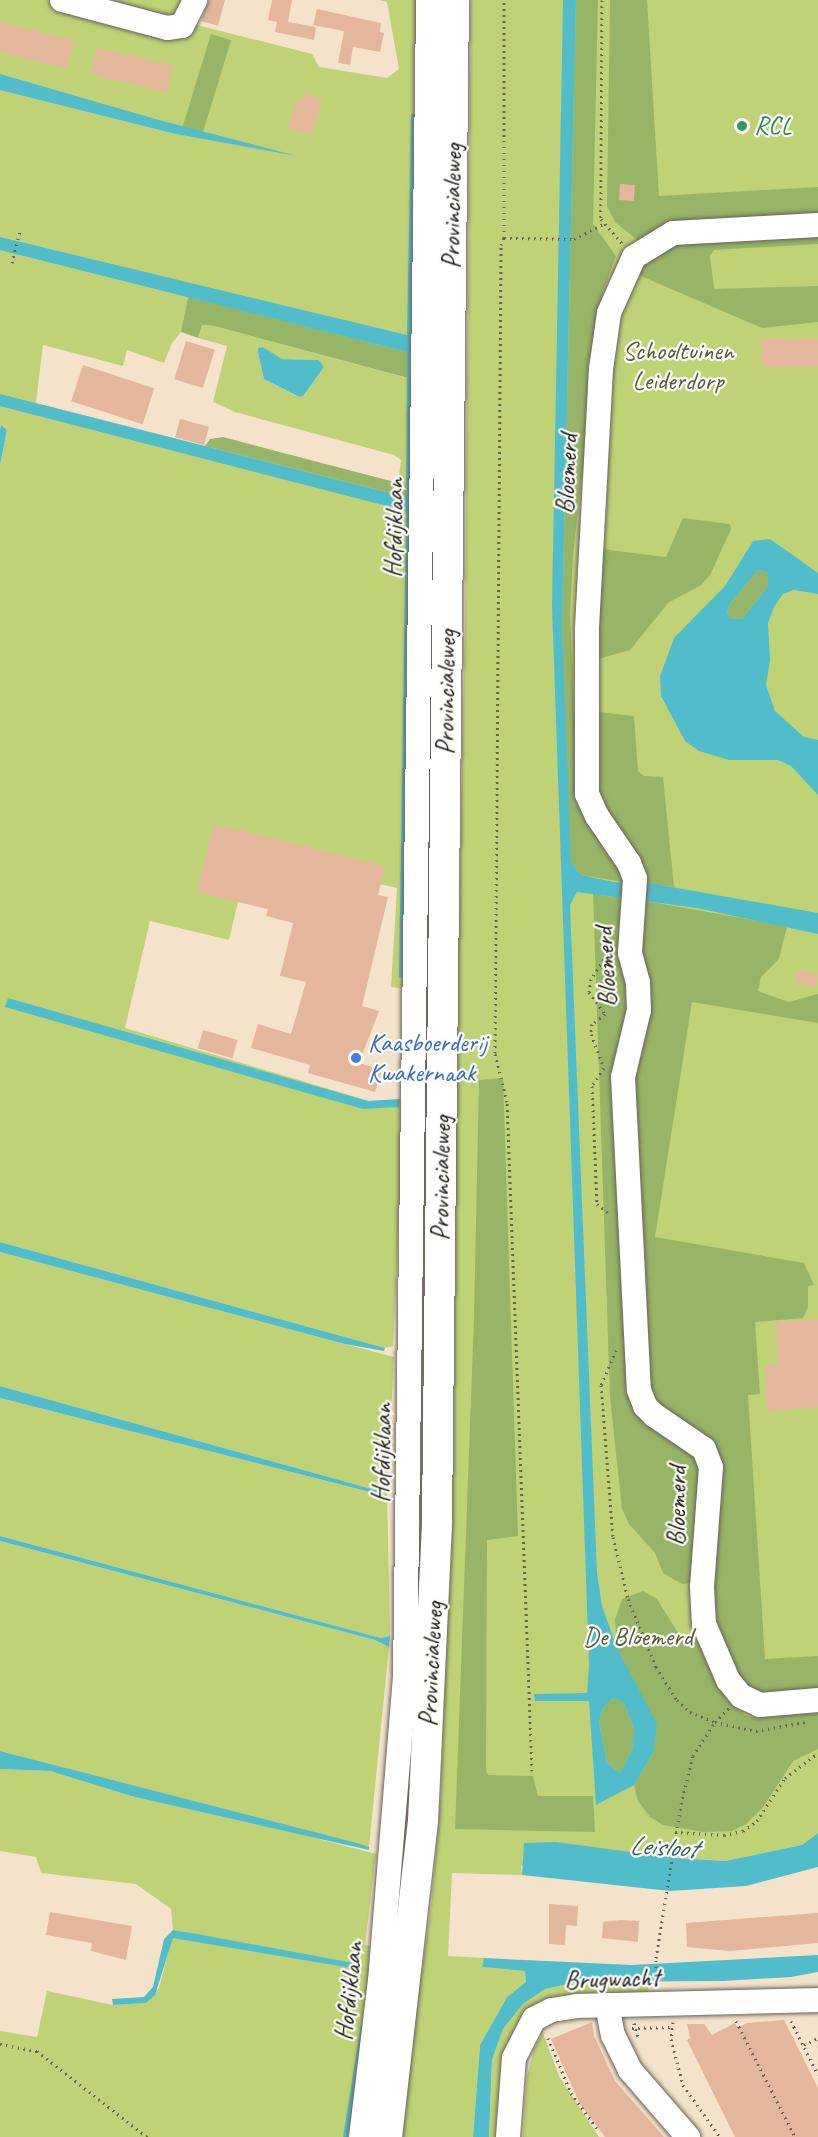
<!DOCTYPE html>
<html>
<head>
<meta charset="utf-8">
<style>
	body { margin:0 }
	#map { position:relative; width:818px; height:2137px; overflow:hidden; background:#f4e3ca; font-family:Caveat,sans-serif }
	div>[style] { position:absolute }
	[style*='--x'] { left:calc(var(--x)*1px); top:calc(var(--y)*1px); width:calc(var(--w)*1px); rotate:calc(var(--a)*1deg) }
	.green>* { inset:0; background:#bfd376 }
	.forest>* { inset:0; background:#97b567; transform-origin:0 0 }
	.water>* { inset:0; background:#51bdca }
	.stream>* { height:4.5px; margin:-2.25px; padding:0 2.25px; transform-origin:2.25px; border-radius:2.25px; background:#51bdca }
	.building>* { inset:0; background:#e4b69b; transform-origin:0 0 }
	.path>* { height:3px; margin-top:-1.5px; transform-origin:0; background:repeating-linear-gradient(90deg,#686259 0 1.5px,transparent 0 6px) }
	.roads { filter:drop-shadow(0 0 2px #686259) drop-shadow(0 0 2px #686259) }
	.minor>* { height:24px; margin:-12px; padding:0 12px; transform-origin:12px; border-radius:12px; background:#fff }
	.major>* { height:30px; margin:-15px; padding:0 15px; transform-origin:15px; border-radius:15px; background:#fff }
	.dots>* { width:16px; height:16px; translate:-50% -50%; box-sizing:border-box; border:3px solid #fdfcf7; border-radius:50% }
	span { translate:-50% -50%; white-space:nowrap; text-align:center; line-height:1.15; -webkit-text-stroke:4.5px #fdfcf7; paint-order:stroke }
	.leisure-label { font-size:26px; color:#27864d }
	.left { translate:0 -50%; text-align:left }
	.street-label { font-size:26px; color:#1c1c1c }
	.park-label { font-size:26px; color:#555c3c }
	.shop-label { font-size:26px; color:#366cbe }
	.water-label { font-size:27px; color:#315c62; font-style:italic }
</style>
</head>
<body>
<div id="map">
	<div class="green">
		<div style="clip-path:polygon(evenodd,0 0,204px 0,197px 25px,312px 54px,319px 67px,387px 78px,399px 69px,387px 2px,379px 0,417px 0,422px 12px,403px 1575px,384px 1893px,355px 2137px,0 2137px,0 2031px,37px 2037px,47px 1991px,113px 2005px,146px 2003px,159px 1988px,172px 1938px,181px 1937px,357px 1969px,359px 1965px,173px 1930px,171px 1909px,136px 1884px,41px 1873px,36px 1857px,0 1851px,0 1769px,50px 1771px,131px 1796px,232px 1816px,376px 1854px,365px 1945px,375px 1947px,395px 1661px,402px 1160px,393px 1346px,385px 1348px,0 1242px,0 466px,7px 430px,1px 425px,0 430px,0 0,188px 296px,407px 352px,407px 378px,214px 326px,202px 325px,198px 338px,227px 346px,213px 402px,235px 412px,394px 455px,401px 460px,398px 483px,406px 485px,406px 497px,36px 403px,43px 345px,123px 366px,127px 350px,164px 363px,172px 343px,181px 332px,188px 296px,0 0,263px 347px,282px 359px,319px 360px,324px 367px,303px 396px,298px 397px,264px 379px,258px 353px,259px 348px,263px 347px,0 0,249px 855px,397px 888px,391px 987px,406px 989px,405px 1099px,369px 1101px,125px 1028px,150px 921px,229px 940px,249px 855px)"></div>
		<div style="clip-path:polygon(471px 0,818px 0,818px 1833px,802px 1845px,725px 1861px,655px 1856px,521px 1866px,522px 1875px,452px 1873px,448px 1956px,484px 1958px,483px 1967px,525px 1971px,526px 1982px,507px 1997px,480px 2045px,473px 2137px,397px 2137px,431px 1909px,441px 1791px,465px 629px)"></div>
		<div style="clip-path:polygon(0 1252px,394px 1357px,387px 1490px,390px 1636px,381px 1638px,0 1536px,0 1398px,382px 1495px,379px 1491px,0 1386px)"></div>
		<div style="clip-path:polygon(0 1541px,375px 1640px,389px 1647px,369px 1847px,0 1751px)"></div>
		<div style="clip-path:polygon(578px 1982px,648px 1982px,649px 1998px,525px 2026px,508px 2137px,489px 2137px,492px 2060px,503px 2029px,523px 2004px,545px 1989px)"></div>
		<div style="clip-path:polygon(543px 2033px,559px 2076px,599px 2137px,523px 2137px,527px 2076px,535px 2047px)"></div>
	</div>
	<div class="forest">
		<div style="clip-path:polygon(576px 0,598px 0,593px 224px,616px 256px,603px 291px,588px 364px,587px 430px,573px 555px,570px 615px,577px 778px,629px 883px,581px 875px,571px 862px,567px 806px,562px 626px)"></div>
		<div style="clip-path:polygon(610px 0,647px 0,659px 196px,818px 187px,818px 220px,641px 243px,615px 222px,607px 206px)"></div>
		<div style="left:211px;top:34px;width:21px;height:97px;rotate:17deg"></div>
		<div style="clip-path:polygon(818px 229px,818px 244px,714px 250px,710px 256px,714px 289px,818px 286px,818px 322px,762px 328px,634px 273px,672px 242px)"></div>
		<div style="clip-path:polygon(188px 296px,407px 352px,408px 378px,214px 326px,202px 325px,198px 338px,181px 332px)"></div>
		<div style="clip-path:polygon(223px 437px,406px 485px,406px 497px,205px 446px,210px 439px)"></div>
		<div style="clip-path:polygon(683px 518px,730px 524px,731px 529px,710px 575px,701px 585px,668px 603px,630px 650px,598px 659px,586px 593px,602px 549px,666px 557px)"></div>
		<div style="clip-path:polygon(758px 570px,768px 573px,768px 586px,742px 619px,730px 618px,727px 613px,729px 605px)"></div>
		<div style="clip-path:polygon(587px 711px,634px 716px,638px 771px,644px 776px,663px 777px,674px 887px,643px 883px,596px 810px)"></div>
		<div style="clip-path:polygon(593px 894px,628px 899px,633px 996px,632px 1373px,700px 1458px,698px 1582px,682px 1584px,663px 1573px,655px 1553px,629px 1524px,622px 1509px,610px 1397px)"></div>
		<div style="clip-path:polygon(640px 900px,787px 926px,779px 959px,761px 977px,758px 991px,789px 1002px,818px 994px,818px 1023px,692px 1002px,655px 1237px,804px 1263px,814px 1285px,808px 1286px,808px 1307px,803px 1318px,755px 1322px,760px 1394px,748px 1395px,765px 1659px,818px 1656px,818px 1698px,752px 1703px,713px 1635px,716px 1473px,652px 1406px,629px 1088px)"></div>
		<div style="clip-path:polygon(503px 1078px,518px 1536px,487px 1540px,486px 1771px,488px 1775px,533px 1776px,538px 1796px,593px 1796px,595px 1832px,455px 1829px,474px 1317px,479px 1080px)"></div>
		<div style="clip-path:polygon(643px 1591px,657px 1599px,680px 1636px,705px 1644px,731px 1702px,740px 1712px,749px 1717px,818px 1713px,818px 1749px,793px 1761px,764px 1806px,746px 1824px,732px 1831px,704px 1832px,663px 1825px,650px 1817px,638px 1801px,634px 1785px,654px 1751px,617px 1648px,615px 1619px,622px 1599px)"></div>
		<div style="clip-path:polygon(613px 1698px,624px 1703px,634px 1728px,633px 1748px,620px 1773px,607px 1763px,599px 1722px,603px 1708px)"></div>
	</div>
	<div class="water">
		<div style="clip-path:polygon(evenodd,563px 0,576px 0,562px 626px,571px 862px,581px 875px,614px 882px,655px 884px,818px 913px,818px 934px,697px 908px,577px 892px,570px 905px,597px 1573px,602px 1606px,617px 1648px,657px 1724px,654px 1751px,634px 1785px,596px 1805px,589px 1701px,535px 1701px,534px 1694px,587px 1693px,589px 1665px,552px 606px,563px 0,613px 1698px,624px 1703px,634px 1728px,633px 1748px,620px 1773px,607px 1763px,599px 1722px,603px 1708px,613px 1698px)"></div>
		<div style="clip-path:polygon(0 74px,159px 120px,297px 156px,176px 134px,0 90px)"></div>
		<div style="clip-path:polygon(411px 114px,416px 114px,406px 980px,399px 977px,406px 511px,0 406px,0 394px,406px 497px,407px 352px,0 250px,0 237px,407px 335px)"></div>
		<div style="clip-path:polygon(263px 347px,282px 359px,319px 360px,324px 367px,303px 396px,299px 397px,264px 379px,258px 353px,258px 348px)"></div>
		<div style="clip-path:polygon(1px 425px,7px 430px,0 466px,0 430px)"></div>
		<div style="clip-path:polygon(evenodd,770px 539px,818px 573px,818px 594px,794px 590px,783px 594px,774px 607px,768px 623px,770px 660px,766px 685px,775px 711px,804px 737px,818px 740px,818px 795px,791px 766px,778px 760px,729px 760px,699px 751px,685px 741px,661px 696px,660px 676px,674px 638px,725px 586px,753px 541px,770px 539px,758px 570px,768px 573px,768px 586px,742px 619px,730px 618px,727px 613px,729px 605px,758px 570px)"></div>
		<div style="clip-path:polygon(8px 998px,368px 1101px,400px 1099px,399px 1107px,363px 1109px,5px 1007px)"></div>
		<div style="clip-path:polygon(0 1242px,385px 1348px,384px 1351px,345px 1344px,0 1252px)"></div>
		<div style="clip-path:polygon(0 1386px,379px 1491px,382px 1495px,0 1398px)"></div>
		<div style="clip-path:polygon(0 1536px,381px 1638px,390px 1636px,389px 1647px,375px 1640px,0 1541px)"></div>
		<div style="clip-path:polygon(0 1751px,357px 1843px,369px 1847px,369px 1850px,131px 1796px,50px 1771px,0 1769px)"></div>
		<div style="clip-path:polygon(818px 1833px,818px 1867px,746px 1886px,670px 1891px,522px 1875px,524px 1843px,556px 1842px,676px 1858px,725px 1861px,802px 1845px)"></div>
		<div style="clip-path:polygon(173px 1930px,197px 1934px,359px 1964px,357px 1969px,173px 1938px,155px 1995px,146px 2003px,113px 2005px,112px 1999px,144px 1997px,153px 1987px,164px 1939px)"></div>
		<div style="clip-path:polygon(818px 1955px,818px 1972px,791px 1977px,723px 1981px,578px 1982px,545px 1989px,523px 2004px,503px 2029px,492px 2060px,489px 2137px,473px 2137px,480px 2045px,507px 1997px,526px 1982px,525px 1971px,482px 1967px,484px 1958px,632px 1965px)"></div>
	</div>
	<div class="stream">
		<div style="--x:345;--y:2137;--w:113;--a:-80.9"></div>
	</div>
	<div class="building">
		<div style="clip-path:polygon(209px 0,225px 0,218px 26px,201px 21px)"></div>
		<div style="clip-path:polygon(272px 0,292px 0,288px 22px,316px 27px,314px 40px,275px 32px,277px 22px,268px 20px)"></div>
		<div style="clip-path:polygon(317px 9px,381px 23px,380px 32px,384px 33px,380px 52px,353px 47px,350px 65px,338px 63px,344px 31px,313px 25px)"></div>
		<div style="left:0;top:22px;width:76px;height:29px;rotate:14deg"></div>
		<div style="left:97px;top:48px;width:78px;height:27px;rotate:13deg"></div>
		<div style="clip-path:polygon(303px 94px,322px 99px,311px 136px,288px 129px,295px 102px,300px 103px)"></div>
		<div style="left:620px;top:184px;width:15px;height:16px;rotate:4deg"></div>
		<div style="left:818px;top:339px;width:28px;height:56px;rotate:90deg"></div>
		<div style="left:186px;top:341px;width:30px;height:40px;rotate:17deg"></div>
		<div style="left:83px;top:365px;width:75px;height:38px;rotate:18deg"></div>
		<div style="left:180px;top:419px;width:30px;height:19px;rotate:15deg"></div>
		<div style="clip-path:polygon(214px 824px,385px 866px,378px 895px,388px 897px,362px 1006px,379px 1011px,359px 1063px,382px 1070px,375px 1092px,308px 1073px,310px 1065px,251px 1048px,258px 1024px,291px 1034px,306px 982px,280px 976px,293px 923px,266px 916px,268px 909px,197px 892px)"></div>
		<div style="left:797px;top:970px;width:21px;height:13px;rotate:8deg"></div>
		<div style="left:203px;top:1030px;width:36px;height:19px;rotate:16deg"></div>
		<div style="clip-path:polygon(818px 1319px,818px 1407px,767px 1411px,765px 1366px,779px 1365px,776px 1321px)"></div>
		<div style="clip-path:polygon(549px 1904px,578px 1906px,577px 1926px,566px 1925px,565px 1945px,549px 1944px)"></div>
		<div style="clip-path:polygon(50px 1912px,132px 1926px,126px 1960px,91px 1951px,92px 1943px,46px 1935px)"></div>
		<div style="clip-path:polygon(818px 1913px,818px 1943px,730px 1951px,687px 1947px,686px 1923px)"></div>
		<div style="clip-path:polygon(621px 1920px,639px 1921px,638px 1942px,602px 1938px,603px 1922px)"></div>
		<div style="clip-path:polygon(784px 2020px,818px 2088px,818px 2137px,735px 2137px,687px 2040px,690px 2038px,687px 2024px,704px 2024px,712px 2035px,735px 2023px,738px 2028px,747px 2023px)"></div>
		<div style="clip-path:polygon(592px 2022px,594px 2036px,615px 2081px,664px 2137px,605px 2137px,580px 2104px,551px 2039px)"></div>
	</div>
	<div class="path">
		<div style="--x:602;--y:0;--w:219;--a:90.3"></div>
		<div style="--x:601;--y:219;--w:32;--a:49"></div>
		<div style="--x:504;--y:238;--w:238;--a:-90"></div>
		<div style="--x:12;--y:263;--w:34;--a:-76"></div>
		<div style="--x:610;--y:949;--w:36;--a:122"></div>
		<div style="--x:591;--y:979;--w:13;--a:99"></div>
		<div style="--x:589;--y:992;--w:27;--a:54"></div>
		<div style="--x:605;--y:1014;--w:16;--a:142"></div>
		<div style="--x:592;--y:1024;--w:10;--a:96"></div>
		<div style="--x:591;--y:1034;--w:36;--a:69"></div>
		<div style="--x:604;--y:1068;--w:22;--a:124"></div>
		<div style="--x:592;--y:1086;--w:118;--a:87.6"></div>
		<div style="--x:597;--y:1204;--w:16;--a:38"></div>
		<div style="--x:616;--y:1350;--w:38;--a:113"></div>
		<div style="--x:601;--y:1385;--w:152;--a:85.5"></div>
		<div style="--x:613;--y:1537;--w:64;--a:76.4"></div>
		<div style="--x:628;--y:1599;--w:74;--a:67.6"></div>
		<div style="--x:656;--y:1667;--w:39;--a:58"></div>
		<div style="--x:677;--y:1700;--w:18;--a:43"></div>
		<div style="--x:690;--y:1712;--w:27;--a:22"></div>
		<div style="--x:715;--y:1722;--w:42;--a:12.4"></div>
		<div style="--x:756;--y:1731;--w:50;--a:-10.4"></div>
		<div style="--x:532;--y:1771;--w:669;--a:-92.14"></div>
		<div style="--x:507;--y:1102;--w:50;--a:-103.8"></div>
		<div style="--x:495;--y:1053;--w:808;--a:-89.57"></div>
		<div style="--x:501;--y:245;--w:8;--a:-67"></div>
		<div style="--x:504;--y:238;--w:70;--a:0.8"></div>
		<div style="--x:574;--y:239;--w:35;--a:-27"></div>
		<div style="--x:675;--y:1832;--w:49;--a:3.5"></div>
		<div style="--x:724;--y:1835;--w:19;--a:-12"></div>
		<div style="--x:743;--y:1831;--w:17;--a:-36"></div>
		<div style="--x:757;--y:1821;--w:51;--a:-56.9"></div>
		<div style="--x:785;--y:1778;--w:41;--a:-37.1"></div>
		<div style="--x:656;--y:1986;--w:28;--a:-90"></div>
		<div style="--x:656;--y:1958;--w:156;--a:-80.8"></div>
		<div style="--x:681;--y:1804;--w:49;--a:-76"></div>
		<div style="--x:693;--y:1756;--w:40;--a:-57.1"></div>
		<div style="--x:715;--y:1722;--w:20;--a:-45"></div>
		<div style="--x:736;--y:2021;--w:130;--a:63"></div>
		<div style="--x:791;--y:2021;--w:60;--a:63.4"></div>
		<div style="--x:673;--y:2022;--w:17;--a:97"></div>
		<div style="--x:671;--y:2039;--w:48;--a:75.4"></div>
		<div style="--x:683;--y:2085;--w:64;--a:54.6"></div>
		<div style="--x:634;--y:2023;--w:15;--a:74"></div>
		<div style="--x:632;--y:2028;--w:41;--a:-1.4"></div>
		<div style="--x:548;--y:2038;--w:60;--a:67.3"></div>
		<div style="--x:571;--y:2093;--w:46;--a:53.9"></div>
		<div style="--x:0;--y:2044;--w:38;--a:11"></div>
		<div style="--x:37;--y:2051;--w:140;--a:38"></div>
		<div style="--x:804;--y:2045;--w:16;--a:-27"></div>
	</div>
	<div class="roads">
		<div class="minor">
			<div style="--x:62;--y:0;--w:109;--a:14.9"></div>
			<div style="--x:167;--y:28;--w:15;--a:-8"></div>
			<div style="--x:182;--y:26;--w:29;--a:-63"></div>
			<div style="--x:818;--y:225;--w:145;--a:176.8"></div>
			<div style="--x:673;--y:233;--w:46;--a:148.4"></div>
			<div style="--x:634;--y:257;--w:61;--a:114.1"></div>
			<div style="--x:609;--y:313;--w:57;--a:98.1"></div>
			<div style="--x:601;--y:369;--w:260;--a:93.1"></div>
			<div style="--x:587;--y:629;--w:165;--a:90"></div>
			<div style="--x:587;--y:794;--w:24;--a:66"></div>
			<div style="--x:597;--y:816;--w:57;--a:55.8"></div>
			<div style="--x:629;--y:863;--w:17;--a:69"></div>
			<div style="--x:635;--y:879;--w:74;--a:93.9"></div>
			<div style="--x:630;--y:953;--w:31;--a:75"></div>
			<div style="--x:638;--y:983;--w:27;--a:88"></div>
			<div style="--x:639;--y:1010;--w:69;--a:103.4"></div>
			<div style="--x:623;--y:1077;--w:313;--a:87.1"></div>
			<div style="--x:639;--y:1390;--w:17;--a:69"></div>
			<div style="--x:645;--y:1406;--w:13;--a:45"></div>
			<div style="--x:654;--y:1415;--w:60;--a:34.2"></div>
			<div style="--x:704;--y:1449;--w:19;--a:69"></div>
			<div style="--x:711;--y:1467;--w:120;--a:94.3"></div>
			<div style="--x:702;--y:1587;--w:37;--a:87"></div>
			<div style="--x:704;--y:1624;--w:61;--a:66.8"></div>
			<div style="--x:728;--y:1680;--w:21;--a:51"></div>
			<div style="--x:741;--y:1696;--w:21;--a:25"></div>
			<div style="--x:760;--y:1705;--w:58;--a:-4.9"></div>
			<div style="--x:607;--y:2005;--w:31;--a:79"></div>
			<div style="--x:613;--y:2035;--w:39;--a:64"></div>
			<div style="--x:630;--y:2070;--w:89;--a:49.1"></div>
			<div style="--x:361;--y:2137;--w:157;--a:-83.1"></div>
			<div style="--x:380;--y:1981;--w:305;--a:-85.3"></div>
			<div style="--x:405;--y:1677;--w:1677;--a:-89.21"></div>
			<div style="--x:508;--y:2137;--w:79;--a:-85.7"></div>
			<div style="--x:514;--y:2058;--w:44;--a:-62.9"></div>
			<div style="--x:534;--y:2019;--w:20;--a:-27"></div>
			<div style="--x:552;--y:2010;--w:25;--a:-9"></div>
			<div style="--x:577;--y:2006;--w:241;--a:-1.4"></div>
		</div>
		<div class="major">
			<div style="--x:387;--y:2137;--w:318;--a:-83.5"></div>
			<div style="--x:423;--y:1821;--w:300;--a:-87.3"></div>
			<div style="--x:437;--y:1521;--w:1521;--a:-89.36"></div>
		</div>
	</div>
	<div class="dots">
		<div style="left:742px;top:126px;background:#2e9e5b"></div>
		<div style="left:356px;top:1058px;background:#3f7fe0"></div>
	</div>
	<div class="leisure-label">
		<span class="left" style="left:754px;top:126px">RCL</span>
	</div>
	<div class="street-label">
		<span style="left:452px;top:206px;rotate:-89deg">Provincialeweg</span>
		<span style="left:567px;top:474px;rotate:-87deg">Bloemerd</span>
		<span style="left:394px;top:528px;rotate:-89deg">Hofdijklaan</span>
		<span style="left:446px;top:692px;rotate:-89deg">Provincialeweg</span>
		<span style="left:606px;top:967px;rotate:-93deg">Bloemerd</span>
		<span style="left:441px;top:1178px;rotate:-89deg">Provincialeweg</span>
		<span style="left:382px;top:1453px;rotate:-89deg">Hofdijklaan</span>
		<span style="left:677px;top:1506px;rotate:-89deg">Bloemerd</span>
		<span style="left:431px;top:1664px;rotate:-87deg">Provincialeweg</span>
		<span style="left:612px;top:1979px;rotate:-2deg">Brugwacht</span>
		<span style="left:349px;top:1991px;rotate:-84deg">Hofdijklaan</span>
	</div>
	<div class="park-label">
		<span style="left:678px;top:366px">Schooltuinen<br>Leiderdorp</span>
		<span style="left:638px;top:1637px">De Bloemerd</span>
	</div>
	<div class="shop-label">
		<span class="left" style="left:368px;top:1058px">Kaasboerderij<br>Kwakernaak</span>
	</div>
	<div class="water-label">
		<span style="left:663px;top:1847px;rotate:3deg">Leisloot</span>
	</div>
</div>
</body>
</html>
